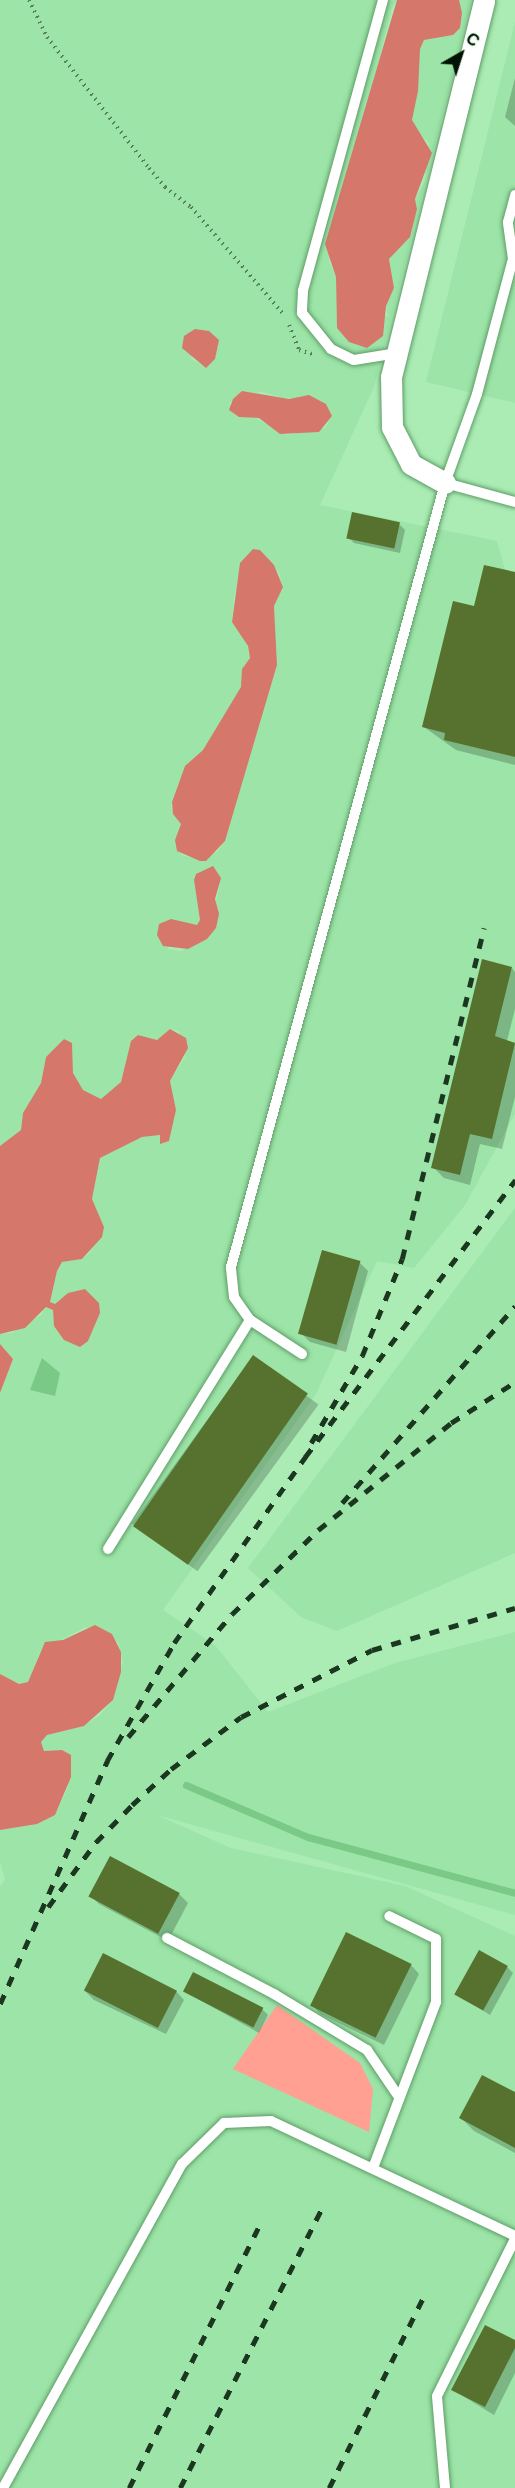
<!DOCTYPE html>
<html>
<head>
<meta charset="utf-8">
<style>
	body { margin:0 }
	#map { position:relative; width:515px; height:2488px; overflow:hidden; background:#abecb4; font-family:Helvetica,sans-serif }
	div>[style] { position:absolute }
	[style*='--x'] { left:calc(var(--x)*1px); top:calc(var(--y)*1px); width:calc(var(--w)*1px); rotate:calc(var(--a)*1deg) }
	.built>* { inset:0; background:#9ce4a7 }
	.green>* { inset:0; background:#ffa093 }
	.forest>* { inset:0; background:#d6776b }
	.water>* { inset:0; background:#7ac987 }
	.shadow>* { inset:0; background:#0003; transform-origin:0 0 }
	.stream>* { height:7px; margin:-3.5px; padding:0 3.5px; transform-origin:3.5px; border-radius:3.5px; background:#7ac987 }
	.building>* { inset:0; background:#56722e; transform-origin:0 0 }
	.path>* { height:4px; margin-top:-2px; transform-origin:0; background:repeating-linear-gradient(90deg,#547e59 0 1.5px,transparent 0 6px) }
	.roads { filter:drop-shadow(0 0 2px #5f9d69) drop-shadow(0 0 2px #5f9d69) }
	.lane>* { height:10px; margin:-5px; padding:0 5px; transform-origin:5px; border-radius:5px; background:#fff }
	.street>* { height:21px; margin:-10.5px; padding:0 10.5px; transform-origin:10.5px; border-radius:10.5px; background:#fff }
	.rail>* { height:4.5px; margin-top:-2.25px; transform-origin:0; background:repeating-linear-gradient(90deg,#1c371f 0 10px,transparent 0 20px) }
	span { translate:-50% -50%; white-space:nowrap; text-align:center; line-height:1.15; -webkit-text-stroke:4.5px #f2fef3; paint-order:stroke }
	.north { position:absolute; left:431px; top:24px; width:60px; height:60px; -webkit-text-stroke:4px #f2fef3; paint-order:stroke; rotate:39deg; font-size:16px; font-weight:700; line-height:24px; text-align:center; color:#001302 }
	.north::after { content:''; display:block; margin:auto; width:21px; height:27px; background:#001302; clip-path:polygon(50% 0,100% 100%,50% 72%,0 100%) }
</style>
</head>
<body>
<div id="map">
	<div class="built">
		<div style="clip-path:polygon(evenodd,0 0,397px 0,392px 8px,329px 261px,336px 277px,337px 328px,388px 316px,386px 306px,394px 288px,389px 259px,410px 237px,417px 209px,415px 199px,425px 181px,429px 143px,415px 129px,412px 120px,420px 49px,424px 40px,453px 35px,460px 28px,459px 0,471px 0,374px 387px,320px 505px,497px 541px,505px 570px,515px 572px,515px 1114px,465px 1205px,414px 1268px,377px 1261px,316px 1394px,163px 1610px,215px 1645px,268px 1712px,395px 1663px,515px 1632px,515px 1915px,157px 1815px,231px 1848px,405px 1886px,515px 1936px,515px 2488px,0 2488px,0 1886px,5px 1880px,0 1862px,0 1830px,37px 1824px,55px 1815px,68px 1787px,62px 1750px,44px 1751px,41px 1742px,47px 1735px,84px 1726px,100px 1715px,113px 1700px,123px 1662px,118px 1642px,86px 1627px,41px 1650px,28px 1682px,19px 1684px,0 1674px,0 1393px,13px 1359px,0 1344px,0 1334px,12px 1333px,41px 1315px,46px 1307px,53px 1310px,53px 1318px,88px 1341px,100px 1313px,60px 1298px,55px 1305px,50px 1301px,57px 1271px,62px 1262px,82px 1259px,90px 1253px,104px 1227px,92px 1199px,100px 1158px,142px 1137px,160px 1135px,169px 1141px,176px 1110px,170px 1081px,185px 1057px,179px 1031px,170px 1029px,157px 1040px,138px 1035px,131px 1041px,121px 1082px,101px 1099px,83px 1090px,73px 1073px,72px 1043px,64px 1039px,46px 1057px,41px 1083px,23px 1113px,21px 1130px,0 1146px,0 0,218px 345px,215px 359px,206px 367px,190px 358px,218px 345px,0 0,263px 392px,283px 398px,303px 398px,332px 416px,325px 428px,287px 435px,229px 404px,237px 395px,263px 392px,0 0,260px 550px,279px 572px,283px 587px,274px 606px,277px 665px,225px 841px,217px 852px,193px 858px,181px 855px,175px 840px,182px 824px,171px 808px,172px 801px,185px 766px,203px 750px,242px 687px,242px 669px,250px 658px,246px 640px,232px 622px,234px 598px,240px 569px,260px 550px,0 0,194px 880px,220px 885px,207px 939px,181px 951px,168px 949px,165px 921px,197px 925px,200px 920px,194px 880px)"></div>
		<div style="clip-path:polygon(515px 22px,515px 403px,426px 382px)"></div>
		<div style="clip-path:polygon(515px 1208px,515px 1553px,337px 1631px,301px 1617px,248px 1568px)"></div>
	</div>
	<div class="green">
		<div style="clip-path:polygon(277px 2005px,360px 2063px,373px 2089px,369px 2132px,233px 2069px)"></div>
	</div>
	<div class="forest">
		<div style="clip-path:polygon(397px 0,459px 0,462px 13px,460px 28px,453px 35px,424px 40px,420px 49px,418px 91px,412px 120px,432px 153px,415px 199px,417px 209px,410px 237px,389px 259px,394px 288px,386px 306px,383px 336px,367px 348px,349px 342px,337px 328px,336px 277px,325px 244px)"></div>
		<div style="clip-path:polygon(195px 329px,209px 331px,219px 340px,215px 359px,206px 368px,182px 348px,184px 336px)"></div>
		<div style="clip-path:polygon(242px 391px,289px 399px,309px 395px,326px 404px,332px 416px,319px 432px,280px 434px,259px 418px,239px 417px,229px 410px,233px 399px)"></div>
		<div style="clip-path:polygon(253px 549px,260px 550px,274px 565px,283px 587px,274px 606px,277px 665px,225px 841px,206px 861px,200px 861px,177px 851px,175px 840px,181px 824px,173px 814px,172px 802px,185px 766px,203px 750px,241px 687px,242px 669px,250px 658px,248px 646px,232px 622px,240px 563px)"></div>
		<div style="clip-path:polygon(213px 866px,221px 878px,215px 899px,219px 914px,216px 928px,207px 939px,188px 949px,163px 946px,157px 935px,159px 924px,171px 919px,197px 925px,200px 920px,194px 880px,196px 874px)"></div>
		<div style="clip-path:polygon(170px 1029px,186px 1038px,188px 1048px,170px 1081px,176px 1110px,169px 1141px,160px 1144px,160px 1135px,142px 1137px,100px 1158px,92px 1199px,104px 1227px,102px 1237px,82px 1259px,62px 1262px,57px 1271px,50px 1302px,55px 1304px,68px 1293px,85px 1289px,99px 1303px,100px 1313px,88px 1341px,80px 1347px,64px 1340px,54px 1326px,53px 1310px,46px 1307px,25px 1328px,0 1334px,0 1146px,21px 1130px,23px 1113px,41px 1083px,46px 1057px,64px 1039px,72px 1043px,73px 1073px,83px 1090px,101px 1099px,121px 1082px,131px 1041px,138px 1035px,157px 1040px)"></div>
		<div style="clip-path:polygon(0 1344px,13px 1359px,0 1393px)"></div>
		<div style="clip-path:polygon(95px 1625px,112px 1634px,121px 1652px,121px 1672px,113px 1700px,84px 1726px,47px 1735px,41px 1742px,44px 1751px,62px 1750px,71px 1755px,71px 1777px,55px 1815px,37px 1824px,0 1830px,0 1674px,19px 1684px,28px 1682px,45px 1642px,63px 1640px)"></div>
	</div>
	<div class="water">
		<div style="clip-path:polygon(42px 1358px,60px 1373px,55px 1396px,30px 1390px)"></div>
	</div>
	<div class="shadow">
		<div style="clip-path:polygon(515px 78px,515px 126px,505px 117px)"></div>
		<div style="clip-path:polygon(399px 524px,405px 530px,400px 553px,354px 543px,348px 537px)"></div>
		<div style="clip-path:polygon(515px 574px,515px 765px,456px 750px,424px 727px,475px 608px)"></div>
		<div style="clip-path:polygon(512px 968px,515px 972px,515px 1009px,507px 1041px,515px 1043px,515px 1097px,502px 1149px,480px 1144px,470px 1185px,444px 1178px,433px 1167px)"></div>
		<div style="clip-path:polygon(359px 1262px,368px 1271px,346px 1352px,310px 1342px,301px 1333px)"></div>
		<div style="left:253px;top:1357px;width:81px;height:206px;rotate:36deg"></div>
		<div style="clip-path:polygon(110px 1858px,179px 1894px,188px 1903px,168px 1941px,99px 1904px,90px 1895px)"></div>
		<div style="clip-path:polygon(411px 1965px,419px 1974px,384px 2045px,320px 2014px,312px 2005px)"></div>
		<div style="clip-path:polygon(507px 1967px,513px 1973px,490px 2015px,456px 1994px)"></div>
		<div style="clip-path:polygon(85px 1991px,176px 1991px,184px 2000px,166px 2034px,94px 2000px)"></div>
		<div style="clip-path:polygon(185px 1992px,262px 2009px,268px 2015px,259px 2033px)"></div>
		<div style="clip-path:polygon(515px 2094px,515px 2153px,474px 2131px,461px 2118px)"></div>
		<div style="clip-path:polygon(515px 2342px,515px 2373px,494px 2415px,453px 2390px)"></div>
	</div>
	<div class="stream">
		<div style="--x:186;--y:1785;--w:133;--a:23.1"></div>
		<div style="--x:308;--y:1837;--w:214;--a:15.1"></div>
	</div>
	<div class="building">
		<div style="left:352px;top:512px;width:49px;height:27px;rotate:12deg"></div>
		<div style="clip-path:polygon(484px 565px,515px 572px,515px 757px,444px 740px,445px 733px,422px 727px,453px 601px,474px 606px)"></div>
		<div style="clip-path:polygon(482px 959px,512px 967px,495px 1036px,515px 1043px,492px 1139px,470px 1134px,460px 1175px,431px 1168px)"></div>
		<div style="left:322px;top:1250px;width:40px;height:87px;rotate:16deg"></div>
		<div style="left:253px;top:1355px;width:67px;height:209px;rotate:35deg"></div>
		<div style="left:110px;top:1856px;width:79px;height:46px;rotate:28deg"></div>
		<div style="left:346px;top:1932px;width:73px;height:82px;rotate:26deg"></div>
		<div style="left:479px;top:1950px;width:33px;height:51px;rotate:29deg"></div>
		<div style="left:103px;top:1953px;width:83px;height:42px;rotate:27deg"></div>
		<div style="left:193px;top:1972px;width:79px;height:22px;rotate:27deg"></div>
		<div style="clip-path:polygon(482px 2075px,515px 2092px,515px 2148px,459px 2118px)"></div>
		<div style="clip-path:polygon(485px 2325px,515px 2340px,515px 2348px,485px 2407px,451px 2390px)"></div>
	</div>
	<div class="path">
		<div style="--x:29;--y:0;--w:41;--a:64.1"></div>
		<div style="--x:47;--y:37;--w:166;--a:52.1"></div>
		<div style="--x:149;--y:168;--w:25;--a:50"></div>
		<div style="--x:165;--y:187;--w:33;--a:38"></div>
		<div style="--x:191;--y:207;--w:144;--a:49.2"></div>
		<div style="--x:289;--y:325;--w:27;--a:68"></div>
		<div style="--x:299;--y:350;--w:14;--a:17"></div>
	</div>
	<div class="roads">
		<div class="lane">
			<div style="--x:383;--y:0;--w:302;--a:105.4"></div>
			<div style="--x:303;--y:291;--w:22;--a:93"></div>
			<div style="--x:302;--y:313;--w:46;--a:51.1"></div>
			<div style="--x:331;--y:349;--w:25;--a:26"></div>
			<div style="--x:354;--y:360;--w:44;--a:-9.2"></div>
			<div style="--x:445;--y:483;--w:73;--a:15.2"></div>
			<div style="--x:302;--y:1354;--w:62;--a:-146.8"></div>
			<div style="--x:250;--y:1320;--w:28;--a:-125"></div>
			<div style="--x:234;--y:1297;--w:30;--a:-96"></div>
			<div style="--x:231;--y:1267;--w:813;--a:-74.73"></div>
			<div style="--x:445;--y:483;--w:95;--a:-70.2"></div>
			<div style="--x:477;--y:394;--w:140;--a:-75.1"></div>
			<div style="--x:513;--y:259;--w:37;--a:-98"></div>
			<div style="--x:508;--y:222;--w:28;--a:-75"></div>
			<div style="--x:108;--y:1549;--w:269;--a:-58.2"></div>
			<div style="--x:167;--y:1938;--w:121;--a:27.6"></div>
			<div style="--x:274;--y:1994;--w:109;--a:31.1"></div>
			<div style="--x:367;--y:2050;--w:57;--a:55.8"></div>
			<div style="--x:373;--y:2168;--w:178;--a:-69.2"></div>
			<div style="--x:436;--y:2002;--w:63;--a:-90"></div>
			<div style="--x:436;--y:1939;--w:52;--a:-153.9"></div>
			<div style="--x:3;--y:2488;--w:370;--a:-61.1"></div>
			<div style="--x:182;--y:2164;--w:59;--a:-44.3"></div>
			<div style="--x:224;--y:2123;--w:47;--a:-2.4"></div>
			<div style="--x:271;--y:2121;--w:270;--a:25.2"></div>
			<div style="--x:445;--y:2488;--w:92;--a:-95"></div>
			<div style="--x:437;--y:2396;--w:175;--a:-63.6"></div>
		</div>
		<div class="street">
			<div style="--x:445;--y:483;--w:39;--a:-151"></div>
			<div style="--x:411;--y:464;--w:42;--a:-117.2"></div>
			<div style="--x:392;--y:427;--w:50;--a:-91.1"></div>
			<div style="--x:391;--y:377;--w:388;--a:-76.1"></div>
		</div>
	</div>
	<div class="rail">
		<div style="--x:311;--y:1443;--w:101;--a:-59.6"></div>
		<div style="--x:362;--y:1356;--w:105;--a:-67.6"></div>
		<div style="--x:402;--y:1259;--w:341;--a:-76.1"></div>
		<div style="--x:342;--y:1503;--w:262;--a:-48.7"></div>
		<div style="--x:128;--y:1737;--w:161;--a:-49.8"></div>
		<div style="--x:232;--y:1614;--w:120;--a:-44.3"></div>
		<div style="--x:318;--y:1530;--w:171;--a:-38.8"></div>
		<div style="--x:451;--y:1423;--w:76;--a:-32.6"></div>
		<div style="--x:48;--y:1907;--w:81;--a:-53.6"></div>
		<div style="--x:96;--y:1842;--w:52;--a:-45.8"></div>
		<div style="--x:132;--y:1805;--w:53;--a:-42.7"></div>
		<div style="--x:171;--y:1769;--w:87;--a:-36.6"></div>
		<div style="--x:241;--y:1717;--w:147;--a:-27.1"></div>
		<div style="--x:372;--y:1650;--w:149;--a:-16.4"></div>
		<div style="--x:0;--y:2004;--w:266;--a:-66.2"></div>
		<div style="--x:107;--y:1761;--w:136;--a:-60.4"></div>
		<div style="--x:174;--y:1643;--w:228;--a:-54.8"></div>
		<div style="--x:305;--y:1457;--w:348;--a:-52.8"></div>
		<div style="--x:129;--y:2488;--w:295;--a:-63.6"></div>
		<div style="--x:180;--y:2488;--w:312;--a:-63.1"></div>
		<div style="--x:329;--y:2488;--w:212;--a:-63.7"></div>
	</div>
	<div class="north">С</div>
</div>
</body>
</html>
